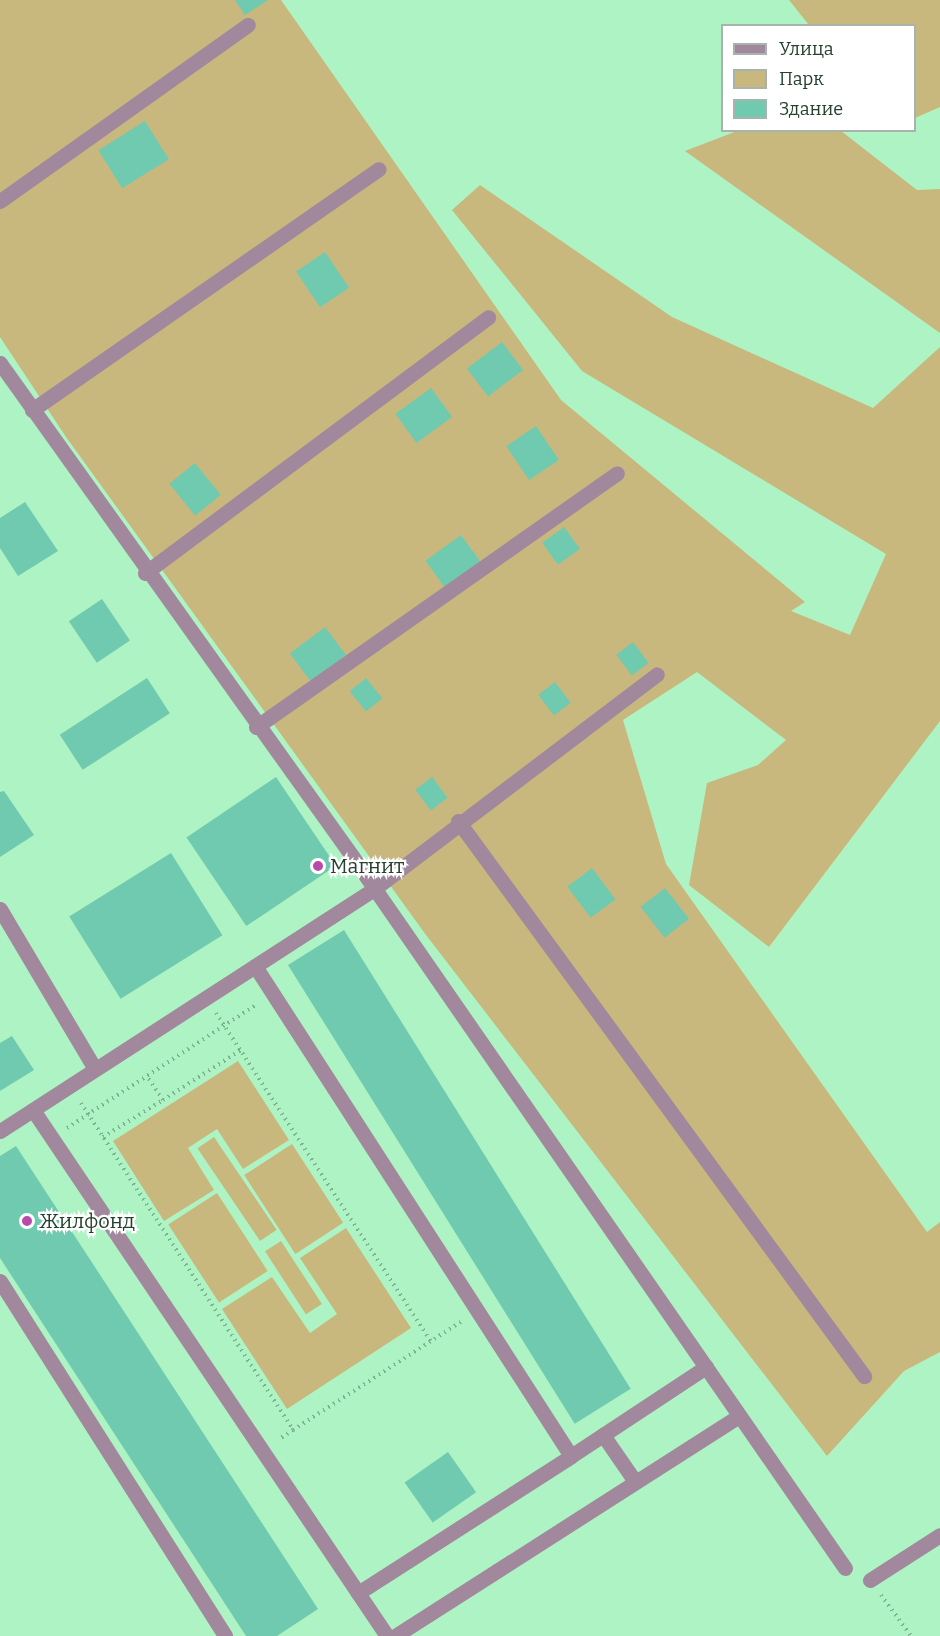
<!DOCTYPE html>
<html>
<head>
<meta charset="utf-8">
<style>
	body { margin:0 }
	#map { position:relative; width:940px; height:1636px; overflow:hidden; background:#aef3c3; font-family:Bitter,serif }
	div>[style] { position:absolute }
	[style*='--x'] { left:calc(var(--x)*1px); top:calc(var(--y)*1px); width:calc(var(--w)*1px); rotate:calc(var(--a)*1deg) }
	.green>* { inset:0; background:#c9b87d; transform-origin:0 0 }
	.building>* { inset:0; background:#6fcab0; transform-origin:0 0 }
	.path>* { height:4px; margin-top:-2px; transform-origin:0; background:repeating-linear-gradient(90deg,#7cb28d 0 1.5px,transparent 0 6px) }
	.minor>* { height:15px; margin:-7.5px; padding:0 7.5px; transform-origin:7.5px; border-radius:7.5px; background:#a2889c }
	.dots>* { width:16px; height:16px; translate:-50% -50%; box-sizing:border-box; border:3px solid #fff; border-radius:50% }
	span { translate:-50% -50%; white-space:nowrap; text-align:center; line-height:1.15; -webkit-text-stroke:4.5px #fff; paint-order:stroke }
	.poi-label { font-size:20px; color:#26422f }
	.left { translate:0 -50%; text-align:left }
	.legend { position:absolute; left:721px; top:24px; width:195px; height:108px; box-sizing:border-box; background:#fff; border:2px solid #a8b3ac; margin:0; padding:8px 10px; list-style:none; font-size:18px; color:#26422f }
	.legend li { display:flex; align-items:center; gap:12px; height:30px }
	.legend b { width:30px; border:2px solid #a8b3ac }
</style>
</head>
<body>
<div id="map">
	<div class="green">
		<div style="clip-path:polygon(0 0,281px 0,561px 400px,805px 602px,791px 611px,850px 635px,886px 554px,582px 371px,452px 210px,480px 185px,672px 317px,873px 408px,940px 347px,940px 721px,769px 947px,689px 885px,707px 783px,758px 765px,786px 740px,697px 672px,623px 720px,666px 864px,927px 1232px,940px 1222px,940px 1352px,904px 1371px,827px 1456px,426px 935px,66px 437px,0 337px)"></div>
		<div style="clip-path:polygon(789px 0,940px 0,940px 107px,915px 118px,914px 26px,809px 25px)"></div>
		<div style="clip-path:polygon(737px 131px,841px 131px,917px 190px,940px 189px,940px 333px,685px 151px)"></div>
		<div style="clip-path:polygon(238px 1061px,289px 1140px,243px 1169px,217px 1129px,188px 1148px,214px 1190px,164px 1221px,113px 1141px)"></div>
		<div style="left:214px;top:1137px;width:112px;height:20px;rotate:56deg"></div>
		<div style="left:292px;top:1144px;width:94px;height:57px;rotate:57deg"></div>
		<div style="left:217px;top:1193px;width:93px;height:58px;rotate:57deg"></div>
		<div style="clip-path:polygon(346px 1228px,411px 1328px,287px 1409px,222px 1309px,272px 1277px,310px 1333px,337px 1314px,300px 1258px)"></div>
		<div style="left:281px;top:1241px;width:75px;height:19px;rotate:57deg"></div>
	</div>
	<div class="building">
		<div style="clip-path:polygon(235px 0,268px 0,245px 15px)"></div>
		<div style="left:145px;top:121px;width:45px;height:55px;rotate:58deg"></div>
		<div style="left:325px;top:252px;width:43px;height:35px;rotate:56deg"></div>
		<div style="left:502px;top:342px;width:35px;height:44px;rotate:53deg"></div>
		<div style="left:431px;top:388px;width:36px;height:44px;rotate:54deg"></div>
		<div style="left:536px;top:426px;width:41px;height:36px;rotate:56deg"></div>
		<div style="left:195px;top:463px;width:41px;height:33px;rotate:51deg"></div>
		<div style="clip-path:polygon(25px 502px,58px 551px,18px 576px,0 548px,0 518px)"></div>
		<div style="left:564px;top:527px;width:27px;height:27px;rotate:54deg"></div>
		<div style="left:461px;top:535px;width:36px;height:44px;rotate:54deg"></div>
		<div style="left:102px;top:599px;width:50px;height:40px;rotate:56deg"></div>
		<div style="left:325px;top:627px;width:35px;height:44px;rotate:53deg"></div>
		<div style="left:633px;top:642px;width:26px;height:21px;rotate:53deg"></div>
		<div style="left:147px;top:678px;width:42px;height:104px;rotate:57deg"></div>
		<div style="left:366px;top:678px;width:26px;height:21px;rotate:51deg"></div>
		<div style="left:555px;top:682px;width:26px;height:21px;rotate:53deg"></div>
		<div style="left:276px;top:777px;width:107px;height:108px;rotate:56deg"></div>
		<div style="left:432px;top:777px;width:26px;height:21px;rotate:53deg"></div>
		<div style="clip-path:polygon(4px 791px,34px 835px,0 857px,0 792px)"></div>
		<div style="left:171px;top:853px;width:97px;height:120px;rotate:58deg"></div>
		<div style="left:592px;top:868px;width:39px;height:31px;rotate:53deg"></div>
		<div style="left:665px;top:888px;width:39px;height:31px;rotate:52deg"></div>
		<div style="left:344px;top:930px;width:541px;height:66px;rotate:58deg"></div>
		<div style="clip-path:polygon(12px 1036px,34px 1070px,0 1091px,0 1043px)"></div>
		<div style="clip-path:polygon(16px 1146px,318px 1609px,277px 1636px,246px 1636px,0 1258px,0 1156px)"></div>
		<div style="left:448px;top:1452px;width:49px;height:53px;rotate:55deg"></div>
	</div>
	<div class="path">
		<div style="--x:216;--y:1013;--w:392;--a:56.8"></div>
		<div style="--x:163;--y:1100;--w:93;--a:-32.7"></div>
		<div style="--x:81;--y:1103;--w:390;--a:57"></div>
		<div style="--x:293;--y:1430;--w:17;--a:147"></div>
		<div style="--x:67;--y:1128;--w:227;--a:-33.1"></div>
		<div style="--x:103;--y:1137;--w:70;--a:-31.7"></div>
		<div style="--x:163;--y:1100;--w:29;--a:-124"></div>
		<div style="--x:293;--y:1430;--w:201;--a:-32.8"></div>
		<div style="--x:881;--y:1595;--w:51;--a:53.8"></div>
	</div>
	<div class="minor">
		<div style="--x:0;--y:201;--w:304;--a:-35.4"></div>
		<div style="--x:0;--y:363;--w:606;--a:54.47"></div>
		<div style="--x:352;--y:856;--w:866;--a:55.3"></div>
		<div style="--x:32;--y:410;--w:422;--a:-34.8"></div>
		<div style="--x:145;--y:573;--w:428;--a:-36.7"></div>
		<div style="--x:256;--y:727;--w:441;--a:-35.1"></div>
		<div style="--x:458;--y:821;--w:688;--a:53.81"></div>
		<div style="--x:0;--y:909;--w:186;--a:59.3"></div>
		<div style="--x:255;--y:966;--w:583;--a:57.18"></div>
		<div style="--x:571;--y:1456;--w:162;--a:-33.4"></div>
		<div style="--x:33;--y:1110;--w:634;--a:56.06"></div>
		<div style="--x:0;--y:1131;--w:445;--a:-32.9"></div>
		<div style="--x:374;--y:889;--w:355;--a:-37.2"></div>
		<div style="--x:0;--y:1281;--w:420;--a:57.6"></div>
		<div style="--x:603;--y:1435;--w:55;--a:55.4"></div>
		<div style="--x:870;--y:1580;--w:83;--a:-32.7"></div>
		<div style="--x:358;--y:1593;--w:253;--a:-32.7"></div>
		<div style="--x:395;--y:1636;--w:408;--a:-32.6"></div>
	</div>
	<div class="dots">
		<div style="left:318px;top:866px;background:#b84aa8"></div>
		<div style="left:27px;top:1221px;background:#b84aa8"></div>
	</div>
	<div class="poi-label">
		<span class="left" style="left:330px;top:866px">Магнит</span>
		<span class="left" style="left:39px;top:1221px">Жилфонд</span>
	</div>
	<ul class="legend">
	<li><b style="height:8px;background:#a2889c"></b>Улица</li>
	<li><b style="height:16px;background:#c9b87d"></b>Парк</li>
	<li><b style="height:16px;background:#6fcab0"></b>Здание</li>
	</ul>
</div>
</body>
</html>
